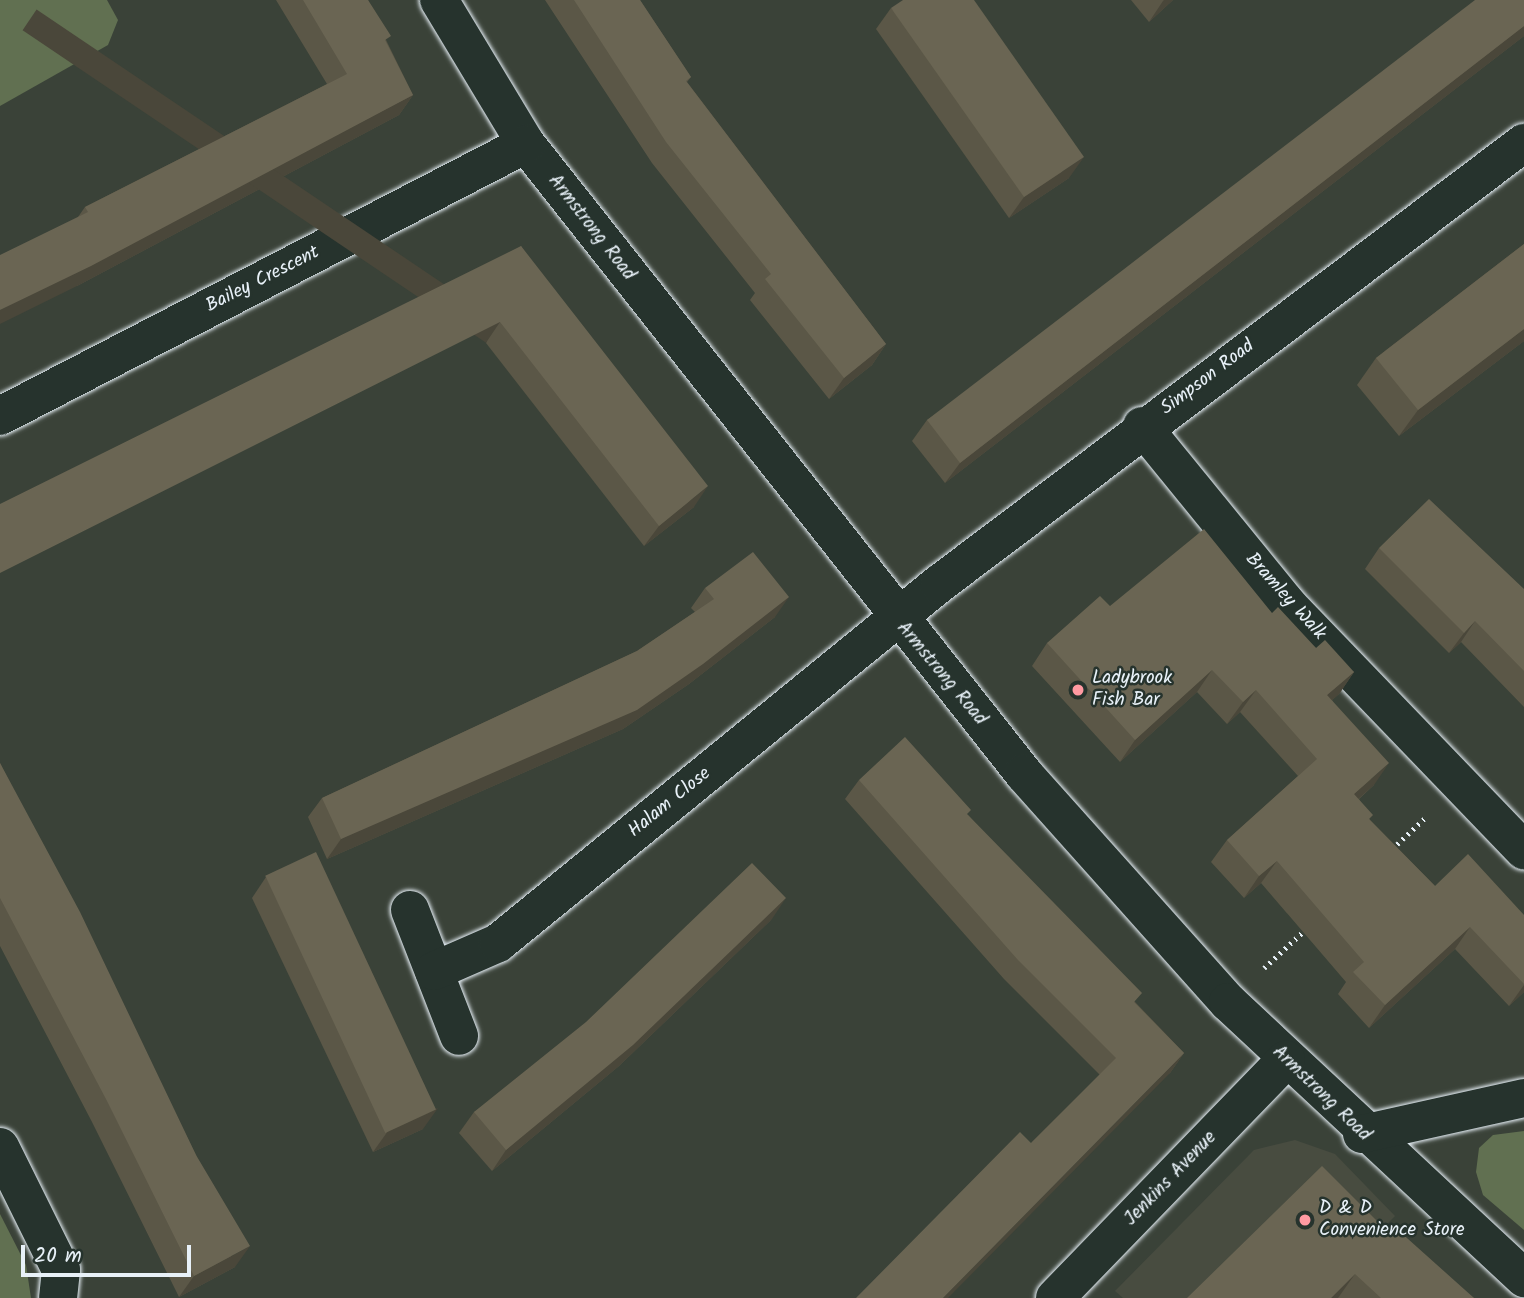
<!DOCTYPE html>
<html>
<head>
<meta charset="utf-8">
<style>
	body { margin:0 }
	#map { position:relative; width:1524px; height:1298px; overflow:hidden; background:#3a4238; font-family:Kalam,sans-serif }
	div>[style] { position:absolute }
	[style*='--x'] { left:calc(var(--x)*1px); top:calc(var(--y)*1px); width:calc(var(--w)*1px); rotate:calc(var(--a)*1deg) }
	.built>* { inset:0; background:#484c40 }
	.green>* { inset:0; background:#617051 }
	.path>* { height:4.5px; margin-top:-2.25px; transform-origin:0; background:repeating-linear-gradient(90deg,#e8f1f8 0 2px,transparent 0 7px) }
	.roads { filter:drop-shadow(0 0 2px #e8f1f8) drop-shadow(0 0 2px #e8f1f8) }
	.minor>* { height:38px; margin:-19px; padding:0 19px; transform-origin:19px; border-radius:19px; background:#26332d }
	.wall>* { inset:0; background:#5b5747 }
	.shaded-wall>* { inset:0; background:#4a473a; transform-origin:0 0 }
	.building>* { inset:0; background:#6a6553; transform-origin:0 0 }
	.dots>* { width:19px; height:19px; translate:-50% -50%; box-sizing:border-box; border:4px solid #26332d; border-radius:50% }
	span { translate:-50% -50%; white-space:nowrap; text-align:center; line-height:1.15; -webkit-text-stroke:5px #26332d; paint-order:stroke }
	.street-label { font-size:19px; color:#e8f1f8 }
	.poi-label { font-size:19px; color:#e8f1f8 }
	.left { translate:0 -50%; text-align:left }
	.scale { position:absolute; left:21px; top:1245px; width:170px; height:32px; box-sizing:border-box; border:4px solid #e8f1f8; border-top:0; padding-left:9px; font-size:21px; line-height:24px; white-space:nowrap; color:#e8f1f8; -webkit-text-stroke:5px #26332d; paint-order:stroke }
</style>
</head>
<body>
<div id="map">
	<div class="built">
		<div style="clip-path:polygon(1295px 1140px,1335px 1154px,1395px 1216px,1313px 1298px,1123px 1298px,1115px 1291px,1254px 1150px)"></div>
	</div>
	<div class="green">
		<div style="clip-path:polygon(0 0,107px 0,118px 20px,108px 45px,0 106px)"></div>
		<div style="clip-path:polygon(1524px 1131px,1524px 1230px,1483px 1195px,1476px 1172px,1479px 1148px,1493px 1135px)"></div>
		<div style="clip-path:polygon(0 1214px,26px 1265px,31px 1298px,0 1298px)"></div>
	</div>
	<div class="path">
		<div style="--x:1392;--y:849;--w:47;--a:-43.3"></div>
		<div style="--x:1264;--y:968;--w:57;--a:-42.9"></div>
	</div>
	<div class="roads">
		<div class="minor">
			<div style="--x:439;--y:0;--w:168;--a:58.9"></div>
			<div style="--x:526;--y:144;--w:803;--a:51.67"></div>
			<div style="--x:1024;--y:774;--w:306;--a:48.2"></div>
			<div style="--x:1228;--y:1002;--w:405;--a:43"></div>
			<div style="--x:0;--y:416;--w:592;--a:-27.34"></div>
			<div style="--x:1142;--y:426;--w:230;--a:50.8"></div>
			<div style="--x:1287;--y:604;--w:342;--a:46.1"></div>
			<div style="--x:410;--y:910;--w:135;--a:68.7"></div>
			<div style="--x:434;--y:971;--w:70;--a:-23.6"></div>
			<div style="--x:498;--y:943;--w:569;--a:-39.15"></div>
			<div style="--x:939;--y:584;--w:733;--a:-37.01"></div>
			<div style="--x:1362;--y:1134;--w:166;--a:-12.5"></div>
			<div style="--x:0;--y:1147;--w:137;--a:63.6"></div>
			<div style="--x:61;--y:1270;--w:28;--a:96"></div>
			<div style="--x:1055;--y:1298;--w:332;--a:-45.9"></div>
		</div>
	</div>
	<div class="wall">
		<div style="clip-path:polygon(276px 0,368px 0,387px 42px,413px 95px,399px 115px,77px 286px,78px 217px,85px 207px,327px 84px)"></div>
		<div style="clip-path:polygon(545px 0,640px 0,691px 77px,687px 82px,886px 344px,872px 365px,829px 399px,750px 300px,755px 293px,652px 163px)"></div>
		<div style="clip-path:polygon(1131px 0,1173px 0,1149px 22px)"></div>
		<div style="clip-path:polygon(1524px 0,1524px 36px,945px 483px,912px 441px,927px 420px)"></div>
		<div style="clip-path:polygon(891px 8px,1069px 178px,1009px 218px,876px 29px)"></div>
		<div style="clip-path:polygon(1524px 244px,1524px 341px,1399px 436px,1357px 385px,1376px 358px)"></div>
		<div style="clip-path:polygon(521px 246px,694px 507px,644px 546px,486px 343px)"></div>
		<div style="clip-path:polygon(1379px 548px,1524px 589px,1524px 707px,1461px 642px,1449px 653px,1365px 569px)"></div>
		<div style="clip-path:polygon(705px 588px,775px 617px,689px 684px,623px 729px,327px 859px,308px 817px,322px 798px,637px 651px,695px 612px,691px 608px)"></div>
		<div style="clip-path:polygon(1110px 606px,1272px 613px,1316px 648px,1354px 672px,1339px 694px,1332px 700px,1374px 785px,1359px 799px,1370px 820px,1435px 886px,1524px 915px,1524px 992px,1509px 1006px,1455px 949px,1369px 1028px,1338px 994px,1346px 982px,1261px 883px,1244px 898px,1211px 862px,1227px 840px,1298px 776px,1240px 712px,1227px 724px,1197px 692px,1120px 762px,1032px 666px,1047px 643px)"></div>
		<div style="clip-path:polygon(0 763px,196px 1155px,235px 1267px,179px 1297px,92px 1122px,0 946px)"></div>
		<div style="clip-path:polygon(859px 780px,968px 815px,1136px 1003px,1184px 1053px,1170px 1073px,1031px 1143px,1100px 1075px,1004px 979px,845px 799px)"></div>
		<div style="clip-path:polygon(266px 877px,423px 1129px,373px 1152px,252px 898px)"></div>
		<div style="clip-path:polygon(772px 919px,619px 1066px,492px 1171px,459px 1133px,474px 1112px)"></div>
		<div style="clip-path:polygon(1392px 1236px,1474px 1298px,1187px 1298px)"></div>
	</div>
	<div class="shaded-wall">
		<div style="clip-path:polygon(1164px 0,1173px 0,1149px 22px,1163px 1px)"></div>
		<div style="clip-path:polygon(1524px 26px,1524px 36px,945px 483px,960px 463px)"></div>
		<div style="clip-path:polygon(413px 95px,399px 115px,77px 286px,0 324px,0 310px)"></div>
		<div style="clip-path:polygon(1084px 157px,1069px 178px,1009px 218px,1024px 197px)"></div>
		<div style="left:500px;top:322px;width:25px;height:559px;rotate:124deg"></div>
		<div style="clip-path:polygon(1524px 329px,1524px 341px,1399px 436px,1418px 410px)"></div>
		<div style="clip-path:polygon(886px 344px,872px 365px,829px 399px,844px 378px)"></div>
		<div style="clip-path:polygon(708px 486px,694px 507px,644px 546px,659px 526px)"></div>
		<div style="clip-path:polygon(789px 597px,775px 617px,689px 684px,623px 729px,327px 859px,341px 839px)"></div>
		<div style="clip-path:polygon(1475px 621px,1461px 642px,1449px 653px,1464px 633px)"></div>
		<div style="clip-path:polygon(1212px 670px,1197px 692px,1120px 762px,1135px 740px)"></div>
		<div style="clip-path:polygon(1354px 672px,1339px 694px,1312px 718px,1327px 695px)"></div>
		<div style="clip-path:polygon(1256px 690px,1240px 712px,1227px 724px,1243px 702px)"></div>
		<div style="clip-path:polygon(1389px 763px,1374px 785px,1339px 816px,1354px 794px)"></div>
		<div style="clip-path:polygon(1277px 861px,1261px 883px,1244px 898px,1259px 876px)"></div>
		<div style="clip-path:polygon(786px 898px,772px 919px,619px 1066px,492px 1171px,506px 1150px)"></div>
		<div style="clip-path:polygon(1470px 927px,1455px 949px,1369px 1028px,1385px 1005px)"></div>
		<div style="clip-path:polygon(1524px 985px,1524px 992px,1509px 1006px)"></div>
		<div style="clip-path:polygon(1184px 1053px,1170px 1073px,948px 1298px,943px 1298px)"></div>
		<div style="clip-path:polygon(438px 1108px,423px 1129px,373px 1152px,388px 1131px)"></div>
		<div style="clip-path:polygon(250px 1246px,235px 1267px,179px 1297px,194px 1276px)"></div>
		<div style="clip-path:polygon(1355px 1274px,1338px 1298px,1331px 1298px)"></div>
	</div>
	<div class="building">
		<div style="clip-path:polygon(303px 0,368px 0,391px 36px,385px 40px,413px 95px,91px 266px,0 310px,0 255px,88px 212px,85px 207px,347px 74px)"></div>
		<div style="clip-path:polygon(574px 0,640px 0,691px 77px,686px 81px,886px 344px,844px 378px,765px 279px,771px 274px,666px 142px)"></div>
		<div style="clip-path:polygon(903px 0,974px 0,1084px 157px,1024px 197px,891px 8px)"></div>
		<div style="clip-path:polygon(1475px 0,1524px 0,1524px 26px,960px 463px,927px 420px)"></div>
		<div style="clip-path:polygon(1524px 244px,1524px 329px,1418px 410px,1376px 358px)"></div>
		<div style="clip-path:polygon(521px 246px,708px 486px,659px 526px,500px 322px,0 573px,0 504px)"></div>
		<div style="clip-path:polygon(1429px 499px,1524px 589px,1524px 671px,1475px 621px,1464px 633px,1379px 548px)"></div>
		<div style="clip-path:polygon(1204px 529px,1272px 613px,1278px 607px,1316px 648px,1325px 640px,1354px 672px,1327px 695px,1389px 763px,1354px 794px,1373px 815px,1369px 819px,1435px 886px,1468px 854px,1524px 915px,1524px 984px,1470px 927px,1385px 1005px,1353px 972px,1364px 962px,1277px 861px,1259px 876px,1227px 840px,1317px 759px,1256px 690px,1243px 702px,1212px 670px,1135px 740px,1047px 643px,1100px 596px,1110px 606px)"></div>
		<div style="clip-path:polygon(753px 552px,789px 597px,703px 664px,637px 710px,341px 839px,322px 798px,637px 651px,714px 599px,705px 588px)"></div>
		<div style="clip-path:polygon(905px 737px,971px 810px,967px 814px,1142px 993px,1134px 1002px,1184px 1053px,943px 1298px,856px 1298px,1020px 1132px,1031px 1143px,1116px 1058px,1018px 960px,859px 780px)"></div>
		<div style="clip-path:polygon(0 763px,80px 912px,196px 1155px,250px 1246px,194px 1276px,107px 1101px,0 898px)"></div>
		<div style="left:316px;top:852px;width:284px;height:56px;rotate:65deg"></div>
		<div style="clip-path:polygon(752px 863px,786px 898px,633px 1045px,506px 1150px,474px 1112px,586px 1022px)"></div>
		<div style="clip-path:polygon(1322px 1166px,1392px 1236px,1398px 1230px,1474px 1298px,1381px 1298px,1355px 1274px,1331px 1298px,1187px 1298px)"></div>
	</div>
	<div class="dots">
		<div style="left:1078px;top:690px;background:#ff9aa2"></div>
		<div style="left:1305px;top:1220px;background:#ff9aa2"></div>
	</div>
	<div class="street-label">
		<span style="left:591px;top:228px;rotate:52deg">Armstrong Road</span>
		<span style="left:263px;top:280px;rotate:-27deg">Bailey Crescent</span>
		<span style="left:1208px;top:378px;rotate:-37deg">Simpson Road</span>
		<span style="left:1285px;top:597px;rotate:48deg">Bramley Walk</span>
		<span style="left:941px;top:674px;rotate:50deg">Armstrong Road</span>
		<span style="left:670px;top:803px;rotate:-39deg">Halam Close</span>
		<span style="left:1321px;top:1094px;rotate:44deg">Armstrong Road</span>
		<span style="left:1171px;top:1179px;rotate:-46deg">Jenkins Avenue</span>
	</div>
	<div class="poi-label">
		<span class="left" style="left:1092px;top:690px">Ladybrook<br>Fish Bar</span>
		<span class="left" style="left:1319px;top:1220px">D &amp; D<br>Convenience Store</span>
	</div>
	<div class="scale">20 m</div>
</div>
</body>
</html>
